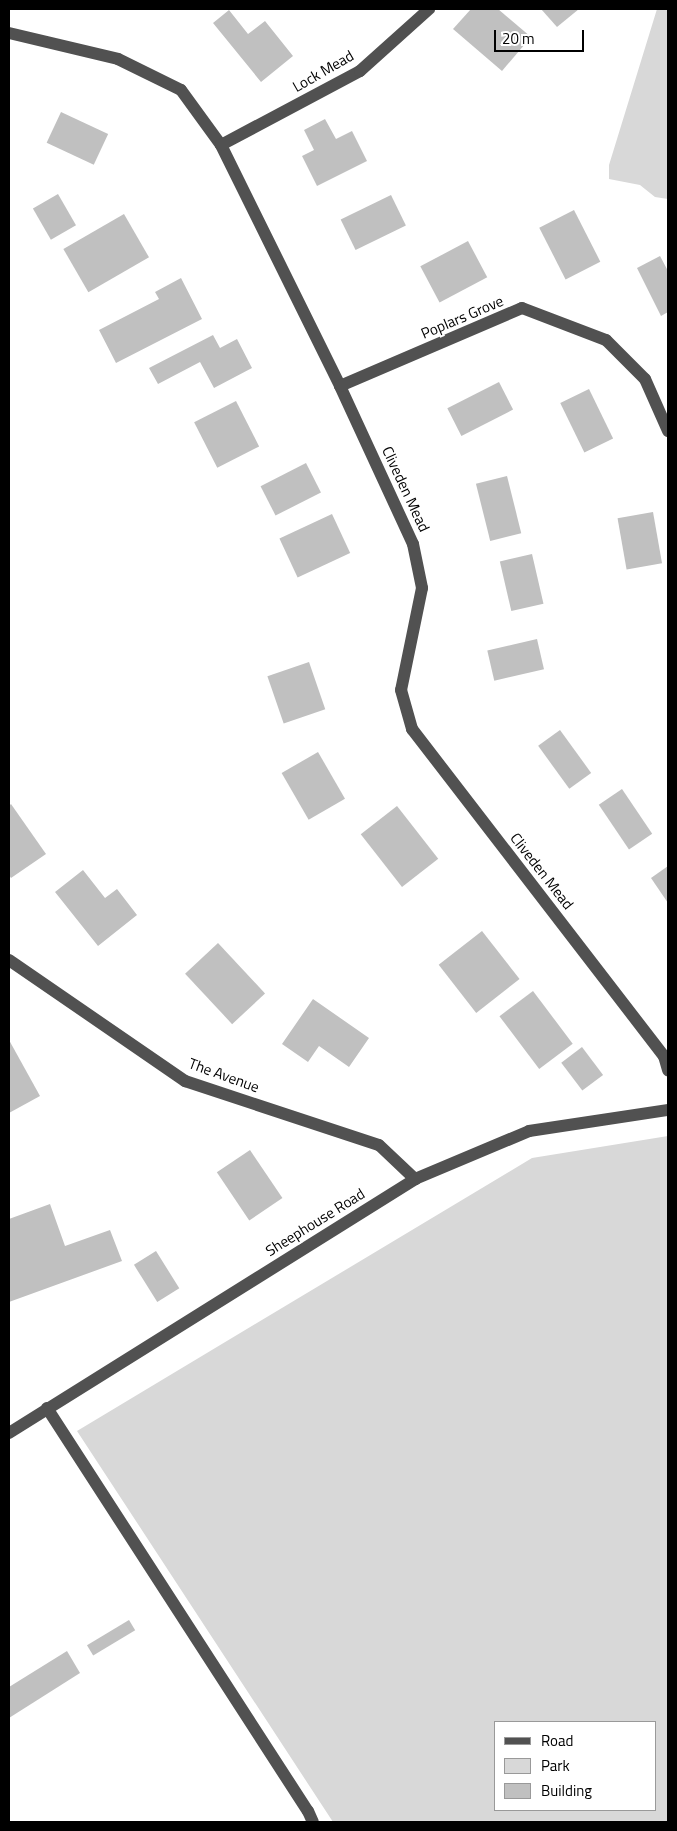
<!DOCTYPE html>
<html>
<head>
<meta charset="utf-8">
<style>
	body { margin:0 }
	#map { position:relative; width:677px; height:1831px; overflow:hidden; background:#fff; font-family:"Titillium Web",sans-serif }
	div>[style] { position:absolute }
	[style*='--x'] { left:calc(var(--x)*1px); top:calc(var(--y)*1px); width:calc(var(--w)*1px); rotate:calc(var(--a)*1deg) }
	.green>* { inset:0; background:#d8d8d8 }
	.building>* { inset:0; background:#c0c0c0; transform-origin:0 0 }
	.minor>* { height:12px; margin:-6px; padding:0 6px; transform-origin:6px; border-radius:6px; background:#515151 }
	span { translate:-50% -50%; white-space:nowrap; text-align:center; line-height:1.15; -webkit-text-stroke:4px #fff; paint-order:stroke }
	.street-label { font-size:15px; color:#000 }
	.frame { position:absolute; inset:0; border:10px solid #000; pointer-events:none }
	.legend { position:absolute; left:494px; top:1721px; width:162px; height:90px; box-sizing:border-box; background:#fff; border:1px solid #999; margin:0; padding:6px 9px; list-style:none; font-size:15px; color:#000 }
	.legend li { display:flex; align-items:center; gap:10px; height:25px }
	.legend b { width:25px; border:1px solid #999 }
	.scale { position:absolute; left:494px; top:30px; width:90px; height:22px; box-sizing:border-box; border:2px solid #000; border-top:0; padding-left:6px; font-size:15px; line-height:18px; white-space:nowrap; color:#000; -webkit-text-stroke:4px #fff; paint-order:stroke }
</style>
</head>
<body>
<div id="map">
	<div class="green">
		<div style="clip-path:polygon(657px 9px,668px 9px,668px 199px,655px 197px,640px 185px,609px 179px,609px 165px)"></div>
		<div style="clip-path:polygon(evenodd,668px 1136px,668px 1822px,333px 1822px,77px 1431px,532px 1158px,668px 1136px,496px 1722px,656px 1722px,656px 1810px,496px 1810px,496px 1722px)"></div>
	</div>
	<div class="building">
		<div style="clip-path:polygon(471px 9px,498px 9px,531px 37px,502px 71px,453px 29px)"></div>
		<div style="clip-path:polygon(541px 9px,579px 9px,557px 27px)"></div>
		<div style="clip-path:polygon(229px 10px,248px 34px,265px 21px,293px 56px,261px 82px,213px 23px)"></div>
		<div style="left:61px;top:112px;width:52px;height:34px;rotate:25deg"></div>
		<div style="clip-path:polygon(325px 119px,336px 139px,352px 131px,367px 161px,317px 186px,302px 156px,314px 150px,304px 130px)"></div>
		<div style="left:58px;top:194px;width:36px;height:29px;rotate:60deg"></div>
		<div style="left:391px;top:195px;width:34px;height:56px;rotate:64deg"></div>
		<div style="left:574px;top:210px;width:58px;height:39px;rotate:63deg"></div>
		<div style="left:124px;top:214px;width:50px;height:70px;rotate:60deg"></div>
		<div style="left:468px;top:241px;width:41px;height:54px;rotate:62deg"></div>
		<div style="clip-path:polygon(660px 256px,668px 271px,668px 312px,661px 316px,637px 268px)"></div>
		<div style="clip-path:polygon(181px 278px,202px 319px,116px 363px,99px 330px,159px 299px,155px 292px)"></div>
		<div style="clip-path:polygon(213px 335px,220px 348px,237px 339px,252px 368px,214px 388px,200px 362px,158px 384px,149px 368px)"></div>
		<div style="left:499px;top:382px;width:31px;height:58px;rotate:63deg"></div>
		<div style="left:589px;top:389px;width:55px;height:32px;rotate:64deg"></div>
		<div style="left:236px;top:401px;width:51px;height:47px;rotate:63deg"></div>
		<div style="left:306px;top:463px;width:33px;height:51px;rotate:63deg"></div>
		<div style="left:507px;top:476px;width:59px;height:32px;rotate:76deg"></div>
		<div style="left:653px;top:512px;width:52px;height:36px;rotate:80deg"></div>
		<div style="left:332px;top:514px;width:43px;height:58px;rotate:65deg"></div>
		<div style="left:532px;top:554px;width:51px;height:33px;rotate:77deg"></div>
		<div style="left:537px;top:639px;width:31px;height:51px;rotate:77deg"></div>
		<div style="left:309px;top:662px;width:50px;height:44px;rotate:71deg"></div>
		<div style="left:560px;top:730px;width:53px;height:27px;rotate:54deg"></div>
		<div style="left:318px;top:752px;width:54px;height:42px;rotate:60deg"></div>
		<div style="left:622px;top:789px;width:54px;height:28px;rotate:56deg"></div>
		<div style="clip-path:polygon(11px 804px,46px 854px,11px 878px,9px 875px,9px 806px)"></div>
		<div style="left:397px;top:806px;width:67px;height:46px;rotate:52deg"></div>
		<div style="clip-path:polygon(668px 866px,668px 903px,651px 878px)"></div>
		<div style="clip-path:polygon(83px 870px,105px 898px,117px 889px,137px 915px,98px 946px,55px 892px)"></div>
		<div style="left:482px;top:931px;width:61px;height:55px;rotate:52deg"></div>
		<div style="left:218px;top:943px;width:69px;height:45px;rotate:47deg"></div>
		<div style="left:533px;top:991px;width:66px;height:42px;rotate:53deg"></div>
		<div style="clip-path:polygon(313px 999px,369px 1038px,349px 1067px,319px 1046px,308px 1062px,282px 1044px)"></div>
		<div style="clip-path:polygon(9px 1040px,40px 1096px,9px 1113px)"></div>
		<div style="left:582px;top:1047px;width:35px;height:26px;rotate:53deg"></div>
		<div style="left:250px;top:1150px;width:58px;height:40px;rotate:56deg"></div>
		<div style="clip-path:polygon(50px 1204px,65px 1246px,110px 1230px,122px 1261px,9px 1302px,9px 1219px)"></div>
		<div style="left:156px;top:1251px;width:44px;height:26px;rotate:58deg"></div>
		<div style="left:129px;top:1620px;width:12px;height:49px;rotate:59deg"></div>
		<div style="clip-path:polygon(67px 1651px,80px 1673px,9px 1718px,9px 1687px)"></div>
	</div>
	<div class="minor">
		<div style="--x:9;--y:33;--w:112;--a:13.4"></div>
		<div style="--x:118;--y:59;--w:70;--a:26.2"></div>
		<div style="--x:181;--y:90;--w:68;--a:54"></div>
		<div style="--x:221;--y:145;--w:269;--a:63.7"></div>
		<div style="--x:340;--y:386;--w:174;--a:65.2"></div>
		<div style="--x:413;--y:544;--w:45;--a:78.4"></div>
		<div style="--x:422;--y:588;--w:104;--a:101.6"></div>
		<div style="--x:401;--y:690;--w:41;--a:74.2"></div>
		<div style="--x:412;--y:729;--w:413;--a:52.4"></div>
		<div style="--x:664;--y:1056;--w:15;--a:74"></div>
		<div style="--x:221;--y:145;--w:157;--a:-28"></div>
		<div style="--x:360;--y:71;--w:93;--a:-41.9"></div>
		<div style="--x:340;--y:386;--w:198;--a:-23.2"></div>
		<div style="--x:522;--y:308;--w:90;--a:20.9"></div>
		<div style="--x:606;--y:340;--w:55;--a:45"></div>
		<div style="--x:645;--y:379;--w:57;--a:66.1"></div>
		<div style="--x:9;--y:960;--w:214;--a:34.5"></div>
		<div style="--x:185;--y:1081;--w:204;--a:18.3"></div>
		<div style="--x:379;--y:1145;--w:50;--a:43.4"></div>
		<div style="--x:47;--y:1408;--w:480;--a:57.1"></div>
		<div style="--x:308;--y:1811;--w:12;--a:66"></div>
		<div style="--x:9;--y:1433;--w:479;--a:-32"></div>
		<div style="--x:415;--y:1179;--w:124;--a:-22.8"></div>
		<div style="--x:529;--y:1131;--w:141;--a:-8.6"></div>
	</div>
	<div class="street-label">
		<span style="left:323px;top:71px;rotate:-30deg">Lock Mead</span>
		<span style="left:462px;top:317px;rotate:-23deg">Poplars Grove</span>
		<span style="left:406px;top:489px;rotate:65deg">Cliveden Mead</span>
		<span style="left:542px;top:871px;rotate:52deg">Cliveden Mead</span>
		<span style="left:224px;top:1075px;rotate:20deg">The Avenue</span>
		<span style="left:315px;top:1222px;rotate:-32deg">Sheephouse Road</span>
	</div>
	<div class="frame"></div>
	<ul class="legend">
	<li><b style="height:6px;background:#515151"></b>Road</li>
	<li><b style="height:14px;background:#d8d8d8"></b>Park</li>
	<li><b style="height:14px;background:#c0c0c0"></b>Building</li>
	</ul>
	<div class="scale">20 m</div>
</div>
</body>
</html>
